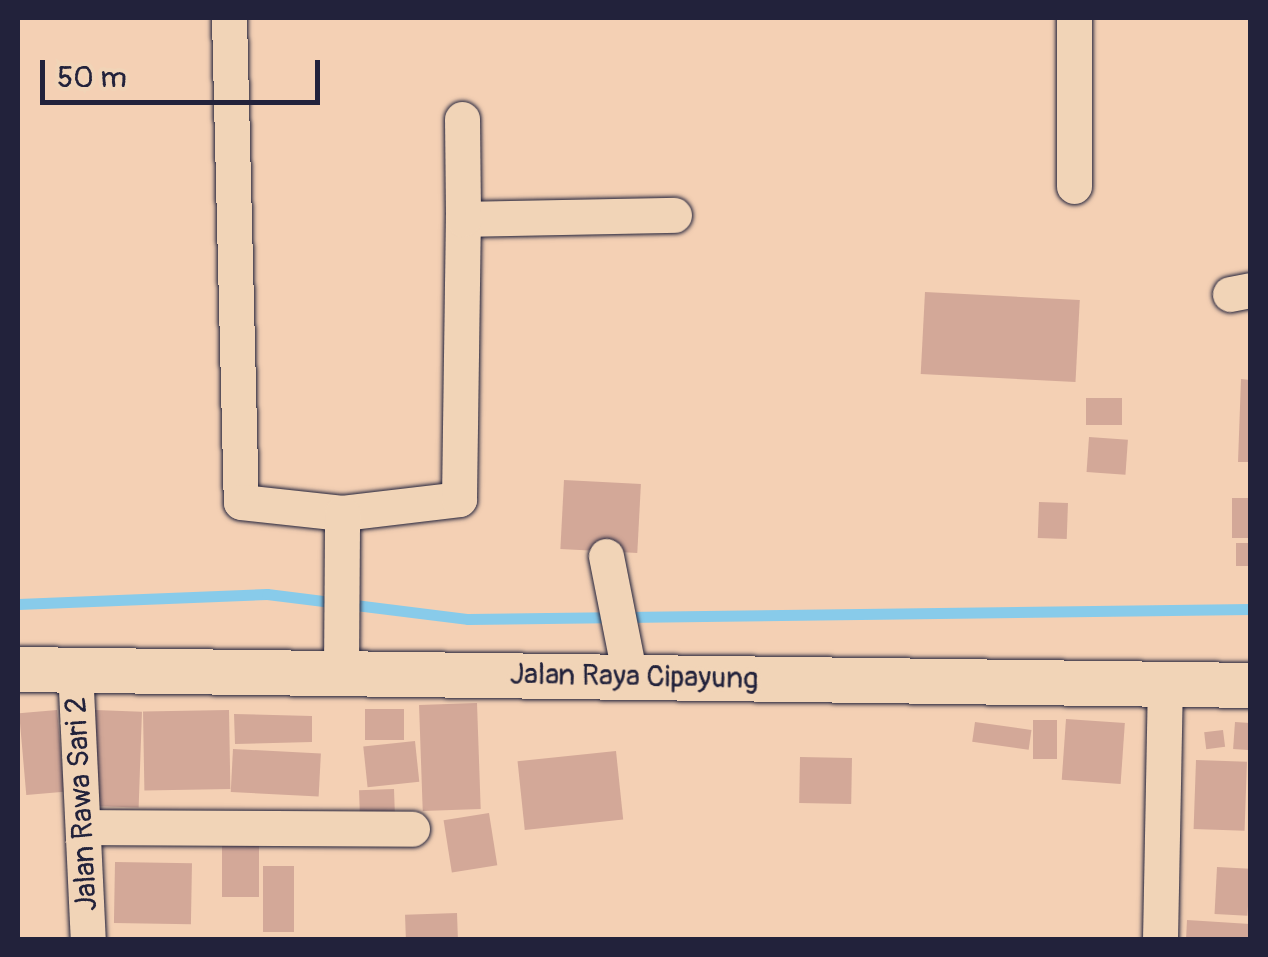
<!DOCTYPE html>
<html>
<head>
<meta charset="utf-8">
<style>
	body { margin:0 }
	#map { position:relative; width:1268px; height:957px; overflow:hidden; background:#f4d0b4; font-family:Pangolin,sans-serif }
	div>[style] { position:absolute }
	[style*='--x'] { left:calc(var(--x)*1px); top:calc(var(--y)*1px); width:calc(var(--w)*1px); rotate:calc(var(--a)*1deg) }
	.stream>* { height:11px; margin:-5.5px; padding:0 5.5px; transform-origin:5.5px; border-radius:5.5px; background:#88cbea }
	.building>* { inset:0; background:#d3a898; transform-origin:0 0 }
	.roads { filter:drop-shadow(0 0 2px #22223b) drop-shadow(0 0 2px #22223b) }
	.minor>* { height:35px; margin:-17.5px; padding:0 17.5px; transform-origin:17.5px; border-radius:17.5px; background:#f1d4b7 }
	.major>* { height:45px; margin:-22.5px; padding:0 22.5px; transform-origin:22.5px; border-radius:22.5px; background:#f1d4b7 }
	span { translate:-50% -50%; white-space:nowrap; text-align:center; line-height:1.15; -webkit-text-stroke:8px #f1d4b7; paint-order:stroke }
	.street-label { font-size:30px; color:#22223b }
	.frame { position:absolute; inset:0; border:20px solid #22223b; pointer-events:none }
	.scale { position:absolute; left:40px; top:60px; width:280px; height:45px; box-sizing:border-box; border:5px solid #22223b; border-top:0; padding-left:12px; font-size:30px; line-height:35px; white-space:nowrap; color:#22223b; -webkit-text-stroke:8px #f1d4b7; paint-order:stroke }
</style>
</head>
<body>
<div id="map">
	<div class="stream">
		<div style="--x:18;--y:604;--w:249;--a:-2.3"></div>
		<div style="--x:267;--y:594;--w:203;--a:7.1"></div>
		<div style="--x:468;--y:619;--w:782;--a:-0.73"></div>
	</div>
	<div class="building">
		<div style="left:925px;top:292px;width:155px;height:82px;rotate:3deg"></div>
		<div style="clip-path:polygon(1241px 379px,1250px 380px,1250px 462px,1238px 462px)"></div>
		<div style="left:1086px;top:398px;width:36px;height:27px"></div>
		<div style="left:1089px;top:437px;width:39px;height:35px;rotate:4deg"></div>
		<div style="left:564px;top:480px;width:77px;height:69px;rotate:3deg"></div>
		<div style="left:1232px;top:498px;width:18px;height:40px"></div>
		<div style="left:1039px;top:502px;width:29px;height:36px;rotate:2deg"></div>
		<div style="left:1236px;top:543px;width:14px;height:23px"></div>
		<div style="left:477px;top:703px;width:106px;height:58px;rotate:88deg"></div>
		<div style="left:404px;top:709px;width:31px;height:39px;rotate:90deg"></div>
		<div style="left:57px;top:710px;width:82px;height:38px;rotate:85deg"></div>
		<div style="left:95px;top:710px;width:47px;height:96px;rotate:2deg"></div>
		<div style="left:229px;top:710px;width:79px;height:86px;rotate:89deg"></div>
		<div style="clip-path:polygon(234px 714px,312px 716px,312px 742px,235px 744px)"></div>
		<div style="left:1066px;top:719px;width:59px;height:61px;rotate:4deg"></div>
		<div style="left:1033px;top:720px;width:24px;height:39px"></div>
		<div style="left:975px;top:722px;width:57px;height:20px;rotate:8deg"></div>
		<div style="left:1235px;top:722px;width:15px;height:27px;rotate:4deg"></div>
		<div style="left:1223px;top:730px;width:17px;height:19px;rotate:83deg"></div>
		<div style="left:415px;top:741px;width:41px;height:52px;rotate:84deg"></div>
		<div style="left:233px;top:749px;width:88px;height:43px;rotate:3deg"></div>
		<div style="left:616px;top:751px;width:69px;height:99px;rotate:84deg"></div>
		<div style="left:800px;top:757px;width:52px;height:46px;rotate:1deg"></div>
		<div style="left:1196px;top:760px;width:51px;height:69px;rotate:2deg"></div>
		<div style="left:394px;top:789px;width:36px;height:35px;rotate:88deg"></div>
		<div style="left:489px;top:813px;width:53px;height:46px;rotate:81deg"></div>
		<div style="left:222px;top:838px;width:37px;height:59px"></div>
		<div style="left:115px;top:862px;width:77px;height:61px;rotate:1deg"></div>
		<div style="left:263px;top:866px;width:31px;height:66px"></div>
		<div style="left:1217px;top:867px;width:33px;height:47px;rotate:3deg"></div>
		<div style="left:457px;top:913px;width:27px;height:52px;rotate:88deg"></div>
		<div style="clip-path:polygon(1187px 920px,1250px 924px,1250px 940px,1186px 940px)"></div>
	</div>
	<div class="roads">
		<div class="minor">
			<div style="--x:229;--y:18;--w:484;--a:88.6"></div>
			<div style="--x:241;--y:502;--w:102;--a:6.2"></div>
			<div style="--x:342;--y:513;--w:118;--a:-6.8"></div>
			<div style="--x:459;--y:499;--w:280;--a:-89.2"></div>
			<div style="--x:463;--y:219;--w:211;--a:-1.1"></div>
			<div style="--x:462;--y:119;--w:100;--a:89.4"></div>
			<div style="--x:1074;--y:186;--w:168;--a:-90"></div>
			<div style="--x:1230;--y:294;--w:20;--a:-11"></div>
			<div style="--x:606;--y:556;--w:123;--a:78.8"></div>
			<div style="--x:75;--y:668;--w:272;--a:87.3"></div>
			<div style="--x:341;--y:671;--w:158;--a:-89.6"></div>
			<div style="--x:83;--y:827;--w:329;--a:0.3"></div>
			<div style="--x:1160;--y:940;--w:256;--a:-88.9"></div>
		</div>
		<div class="major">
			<div style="--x:18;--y:669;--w:1232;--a:0.74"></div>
		</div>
	</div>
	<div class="street-label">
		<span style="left:634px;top:677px;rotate:1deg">Jalan Raya Cipayung</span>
		<span style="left:82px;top:804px;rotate:-93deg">Jalan Rawa Sari 2</span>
	</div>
	<div class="frame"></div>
	<div class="scale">50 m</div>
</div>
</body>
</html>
